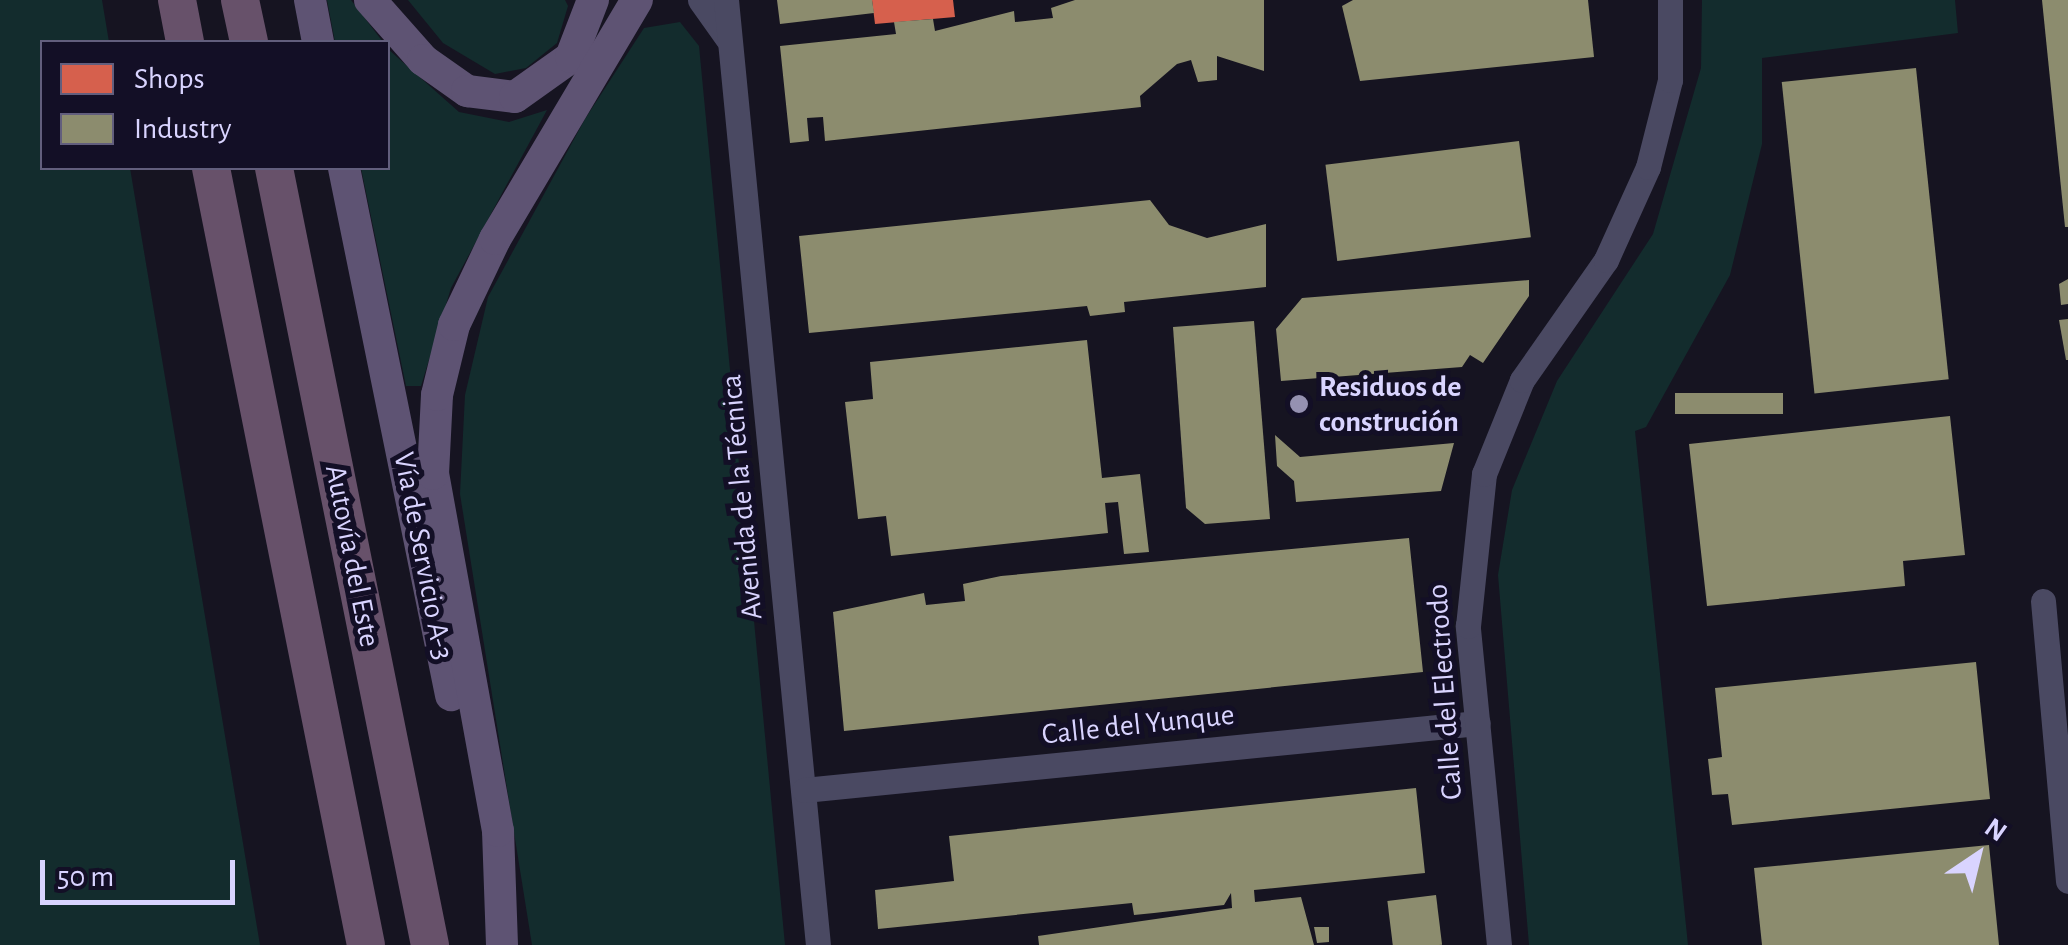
<!DOCTYPE html>
<html>
<head>
<meta charset="utf-8">
<style>
	body { margin:0 }
	#map { position:relative; width:2068px; height:945px; overflow:hidden; background:#161421; font-family:"Alegreya Sans",sans-serif }
	div>[style] { position:absolute }
	[style*='--x'] { left:calc(var(--x)*1px); top:calc(var(--y)*1px); width:calc(var(--w)*1px); rotate:calc(var(--a)*1deg) }
	.green>* { inset:0; background:#132c2d }
	.shops>* { inset:0; background:#d6604d }
	.industry>* { inset:0; background:#8c8c6e; transform-origin:0 0 }
	.minor>* { height:25px; margin:-12.5px; padding:0 12.5px; transform-origin:12.5px; border-radius:12.5px; background:#4a4962 }
	.major>* { height:32px; margin:-16px; padding:0 16px; transform-origin:16px; border-radius:16px; background:#5e5373 }
	.highway>* { height:38px; margin:-19px; padding:0 19px; transform-origin:19px; border-radius:19px; background:#67516a }
	.dots>* { width:28px; height:28px; translate:-50% -50%; box-sizing:border-box; border:5px solid #130f26; border-radius:50% }
	span { translate:-50% -50%; white-space:nowrap; text-align:center; line-height:1.15; -webkit-text-stroke:10px #130f26; paint-order:stroke }
	.poi-label { font-size:30px; color:#d9d4ff; font-weight:700 }
	.left { translate:0 -50%; text-align:left }
	.street-label { font-size:30px; color:#d9d4ff }
	.legend { position:absolute; left:40px; top:40px; width:350px; height:130px; box-sizing:border-box; background:#130f26; border:2px solid #625e7d; margin:0; padding:12px 18px; list-style:none; font-size:30px; color:#d9d4ff }
	.legend li { display:flex; align-items:center; gap:20px; height:50px }
	.legend b { width:50px; border:2px solid #625e7d }
	.north { position:absolute; left:1928px; top:805px; width:100px; height:100px; -webkit-text-stroke:8px #130f26; paint-order:stroke; rotate:35deg; font-size:28px; font-weight:700; line-height:40px; text-align:center; color:#d9d4ff }
	.north::after { content:''; display:block; margin:auto; width:35px; height:45px; background:#d9d4ff; clip-path:polygon(50% 0,100% 100%,50% 72%,0 100%) }
	.scale { position:absolute; left:40px; top:860px; width:195px; height:45px; box-sizing:border-box; border:5px solid #d9d4ff; border-top:0; padding-left:12px; font-size:30px; line-height:35px; white-space:nowrap; color:#d9d4ff; -webkit-text-stroke:8px #130f26; paint-order:stroke }
</style>
</head>
<body>
<div id="map">
	<div class="green">
		<div style="clip-path:polygon(0 0,102px 0,109px 42px,42px 42px,42px 168px,130px 168px,260px 945px,0 945px)"></div>
		<div style="clip-path:polygon(327px 0,351px 0,383px 42px,335px 42px)"></div>
		<div style="clip-path:polygon(408px 0,565px 0,568px 6px,557px 43px,526px 68px,495px 74px,443px 43px)"></div>
		<div style="clip-path:polygon(1702px 0,1955px 0,1958px 33px,1762px 58px,1762px 144px,1730px 275px,1646px 427px,1635px 431px,1688px 945px,1529px 945px,1498px 575px,1512px 490px,1557px 381px,1653px 234px,1701px 68px)"></div>
		<div style="clip-path:polygon(680px 22px,699px 46px,785px 945px,532px 945px,460px 494px,465px 395px,488px 297px,585px 119px,644px 28px)"></div>
		<div style="clip-path:polygon(388px 49px,459px 112px,509px 122px,547px 110px,451px 288px,421px 386px,406px 386px,361px 168px,388px 168px)"></div>
	</div>
	<div class="shops">
		<div style="clip-path:polygon(872px 0,953px 0,955px 17px,875px 24px)"></div>
	</div>
	<div class="industry">
		<div style="clip-path:polygon(777px 0,872px 0,874px 13px,780px 24px)"></div>
		<div style="clip-path:polygon(1075px 0,1264px 0,1264px 71px,1217px 56px,1217px 80px,1198px 82px,1191px 60px,1177px 64px,1140px 96px,1141px 107px,825px 141px,823px 117px,807px 118px,809px 141px,790px 143px,780px 46px,896px 34px,894px 22px,933px 19px,935px 31px,1014px 11px,1015px 22px,1053px 18px,1051px 8px)"></div>
		<div style="clip-path:polygon(1353px 0,1588px 0,1594px 57px,1360px 81px,1342px 6px)"></div>
		<div style="clip-path:polygon(2042px 0,2068px 0,2068px 227px,2065px 227px)"></div>
		<div style="left:1916px;top:68px;width:313px;height:135px;rotate:84deg"></div>
		<div style="left:1519px;top:141px;width:97px;height:195px;rotate:83deg"></div>
		<div style="clip-path:polygon(1150px 200px,1169px 225px,1207px 238px,1266px 224px,1266px 287px,1124px 302px,1125px 312px,1090px 316px,1087px 306px,809px 333px,799px 236px)"></div>
		<div style="clip-path:polygon(2068px 279px,2068px 304px,2061px 305px,2059px 284px)"></div>
		<div style="clip-path:polygon(1529px 280px,1529px 296px,1483px 363px,1470px 355px,1462px 367px,1281px 381px,1276px 329px,1302px 298px)"></div>
		<div style="clip-path:polygon(2068px 319px,2068px 360px,2066px 360px,2059px 320px)"></div>
		<div style="clip-path:polygon(1254px 321px,1270px 519px,1205px 524px,1186px 508px,1173px 327px)"></div>
		<div style="clip-path:polygon(1087px 340px,1102px 478px,1140px 474px,1149px 552px,1124px 554px,1118px 502px,1105px 503px,1108px 533px,891px 556px,886px 516px,858px 519px,845px 402px,873px 399px,870px 362px)"></div>
		<div style="left:1783px;top:393px;width:21px;height:108px;rotate:90deg"></div>
		<div style="clip-path:polygon(1950px 416px,1965px 555px,1903px 561px,1905px 586px,1707px 606px,1689px 444px)"></div>
		<div style="clip-path:polygon(1275px 435px,1300px 457px,1454px 443px,1441px 491px,1296px 502px,1294px 481px,1277px 466px)"></div>
		<div style="clip-path:polygon(1409px 538px,1423px 672px,844px 731px,833px 612px,924px 593px,926px 605px,965px 601px,963px 584px,1001px 576px)"></div>
		<div style="clip-path:polygon(1976px 662px,1990px 799px,1732px 825px,1728px 794px,1712px 795px,1708px 759px,1722px 757px,1715px 688px)"></div>
		<div style="clip-path:polygon(1416px 788px,1425px 873px,1254px 890px,1255px 902px,1301px 897px,1314px 945px,1039px 945px,1038px 936px,1232px 908px,1231px 893px,1224px 905px,1154px 913px,1134px 915px,1132px 903px,878px 929px,875px 890px,954px 881px,949px 836px)"></div>
		<div style="clip-path:polygon(1989px 845px,1999px 945px,1762px 945px,1754px 868px)"></div>
		<div style="left:1436px;top:895px;width:50px;height:49px;rotate:83deg"></div>
		<div style="clip-path:polygon(1314px 927px,1329px 927px,1329px 942px,1317px 943px)"></div>
	</div>
	<div class="minor">
		<div style="--x:700;--y:0;--w:47;--a:54.6"></div>
		<div style="--x:726;--y:0;--w:949;--a:84.44"></div>
		<div style="--x:2043;--y:601;--w:281;--a:84.9"></div>
		<div style="--x:804;--y:790;--w:677;--a:-5.68"></div>
		<div style="--x:1499;--y:945;--w:321;--a:-95.6"></div>
		<div style="--x:1468;--y:626;--w:153;--a:-84"></div>
		<div style="--x:1484;--y:474;--w:101;--a:-68"></div>
		<div style="--x:1522;--y:380;--w:146;--a:-55"></div>
		<div style="--x:1606;--y:260;--w:102;--a:-65.7"></div>
		<div style="--x:1648;--y:167;--w:90;--a:-75.8"></div>
		<div style="--x:1670;--y:80;--w:80;--a:-90"></div>
	</div>
	<div class="major">
		<div style="--x:310;--y:0;--w:43;--a:79.2"></div>
		<div style="--x:370;--y:0;--w:80;--a:48.5"></div>
		<div style="--x:423;--y:60;--w:54;--a:35.2"></div>
		<div style="--x:467;--y:91;--w:48;--a:7.1"></div>
		<div style="--x:515;--y:97;--w:69;--a:-35.5"></div>
		<div style="--x:571;--y:57;--w:61;--a:-68.9"></div>
		<div style="--x:344;--y:168;--w:538;--a:78.52"></div>
		<div style="--x:502;--y:945;--w:114;--a:-92"></div>
		<div style="--x:498;--y:831;--w:363;--a:-100.3"></div>
		<div style="--x:433;--y:474;--w:79;--a:-87.1"></div>
		<div style="--x:437;--y:395;--w:72;--a:-76.3"></div>
		<div style="--x:454;--y:325;--w:95;--a:-64.5"></div>
		<div style="--x:495;--y:239;--w:278;--a:-59.3"></div>
	</div>
	<div class="highway">
		<div style="--x:177;--y:0;--w:43;--a:79.2"></div>
		<div style="--x:240;--y:0;--w:43;--a:77.9"></div>
		<div style="--x:211;--y:168;--w:792;--a:78.72"></div>
		<div style="--x:274;--y:168;--w:793;--a:78.65"></div>
	</div>
	<div class="dots">
		<div style="left:1299px;top:404px;background:#9591b1"></div>
	</div>
	<div class="poi-label">
		<span class="left" style="left:1319px;top:404px">Residuos de<br>construción</span>
	</div>
	<div class="street-label">
		<span style="left:742px;top:497px;rotate:-95deg">Avenida de la Técnica</span>
		<span style="left:352px;top:556px;rotate:79deg">Autovía del Este</span>
		<span style="left:423px;top:556px;rotate:79deg">Vía de Servicio A-3</span>
		<span style="left:1445px;top:692px;rotate:-94deg">Calle del Electrodo</span>
		<span style="left:1138px;top:725px;rotate:-6deg">Calle del Yunque</span>
	</div>
	<ul class="legend">
	<li><b style="height:28px;background:#d6604d"></b>Shops</li>
	<li><b style="height:28px;background:#8c8c6e"></b>Industry</li>
	</ul>
	<div class="north">N</div>
	<div class="scale">50 m</div>
</div>
</body>
</html>
